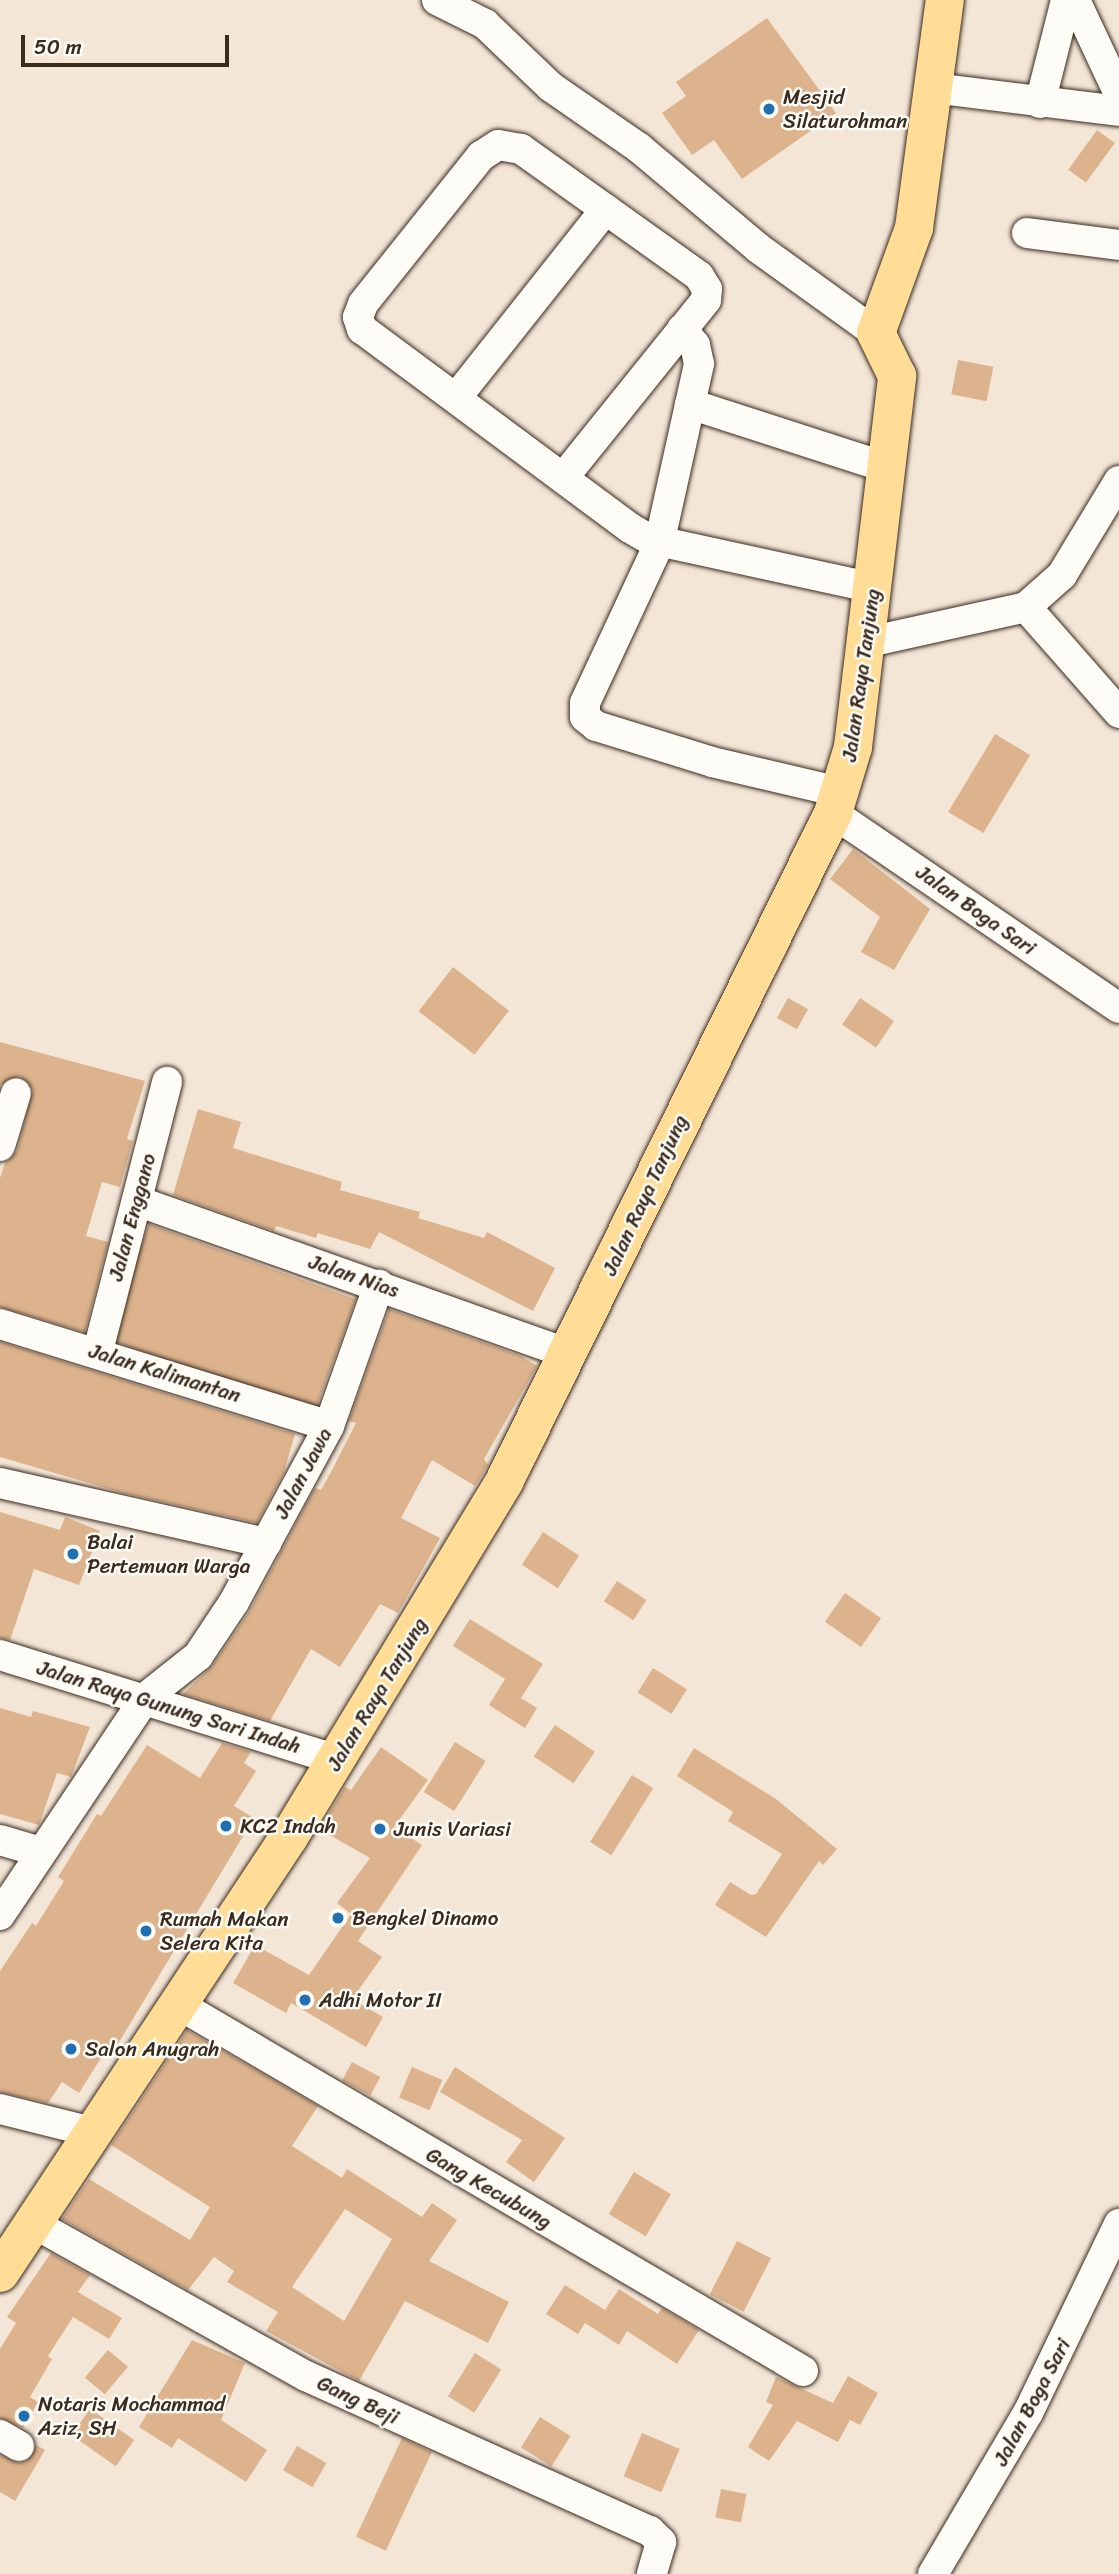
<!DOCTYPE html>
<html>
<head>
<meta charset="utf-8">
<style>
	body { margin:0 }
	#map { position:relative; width:1119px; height:2574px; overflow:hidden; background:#f3e6d7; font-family:Sriracha,sans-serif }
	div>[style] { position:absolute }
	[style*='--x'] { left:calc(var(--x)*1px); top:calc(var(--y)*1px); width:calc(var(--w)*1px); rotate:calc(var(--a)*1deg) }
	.building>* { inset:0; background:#dcb38d; transform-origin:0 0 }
	.roads { filter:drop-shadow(0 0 2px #3b2a1e) drop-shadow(0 0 2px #3b2a1e) }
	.minor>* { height:30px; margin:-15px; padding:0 15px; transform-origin:15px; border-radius:15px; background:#fdfcf7 }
	.major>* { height:38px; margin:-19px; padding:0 19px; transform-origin:19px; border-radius:19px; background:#ffdd96 }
	.dots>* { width:19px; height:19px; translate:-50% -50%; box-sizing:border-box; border:4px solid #fdfcf7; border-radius:50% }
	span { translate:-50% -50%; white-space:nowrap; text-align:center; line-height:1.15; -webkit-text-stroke:5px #fdfcf7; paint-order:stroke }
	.poi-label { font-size:21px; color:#3b2a1e }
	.left { translate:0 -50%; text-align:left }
	.street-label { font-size:21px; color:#3b2a1e }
	.scale { position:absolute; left:21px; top:35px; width:208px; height:32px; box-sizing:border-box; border:4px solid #3b2a1e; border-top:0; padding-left:9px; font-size:21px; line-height:24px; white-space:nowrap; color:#3b2a1e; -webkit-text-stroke:5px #fdfcf7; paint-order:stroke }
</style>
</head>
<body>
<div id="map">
	<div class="building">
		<div style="clip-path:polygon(767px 18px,836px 113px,742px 179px,714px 140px,692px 155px,662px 113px,686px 96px,676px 82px)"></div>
		<div style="left:1097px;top:130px;width:22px;height:49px;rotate:36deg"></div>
		<div style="left:958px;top:360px;width:36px;height:35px;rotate:11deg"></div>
		<div style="left:995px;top:734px;width:41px;height:91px;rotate:31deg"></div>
		<div style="clip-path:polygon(853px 849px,930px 909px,894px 970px,861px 952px,880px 917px,830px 879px)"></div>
		<div style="left:453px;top:967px;width:71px;height:56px;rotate:38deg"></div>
		<div style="left:788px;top:998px;width:23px;height:23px;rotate:29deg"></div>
		<div style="left:860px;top:998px;width:41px;height:32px;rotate:34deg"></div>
		<div style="clip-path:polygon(0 1042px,145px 1081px,127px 1139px,133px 1141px,120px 1187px,102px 1182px,86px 1236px,108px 1242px,85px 1332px,0 1307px,0 1178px,5px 1163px,17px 1151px,33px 1090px,20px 1076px,0 1085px)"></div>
		<div style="clip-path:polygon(198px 1109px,241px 1122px,233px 1148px,342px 1182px,340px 1190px,420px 1212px,418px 1218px,484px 1238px,487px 1232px,555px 1268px,533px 1311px,379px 1232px,370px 1249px,318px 1233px,316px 1238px,276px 1226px,274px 1231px,173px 1195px)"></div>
		<div style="left:149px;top:1224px;width:220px;height:122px;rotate:20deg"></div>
		<div style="clip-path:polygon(389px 1309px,521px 1356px,537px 1366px,484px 1459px,488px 1465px,475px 1486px,432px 1460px,401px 1518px,440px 1538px,398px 1613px,380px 1604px,340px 1667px,311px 1649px,270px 1721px,183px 1694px,212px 1666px,249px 1612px,315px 1488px,321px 1490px,331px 1472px,356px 1423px,349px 1421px)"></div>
		<div style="clip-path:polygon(0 1342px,295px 1434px,284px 1472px,257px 1523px,123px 1493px,0 1457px)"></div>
		<div style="clip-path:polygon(0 1512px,60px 1530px,65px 1517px,100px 1531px,79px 1585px,34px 1569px,10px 1640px,0 1638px)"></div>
		<div style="left:543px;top:1532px;width:43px;height:39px;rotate:33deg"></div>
		<div style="left:617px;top:1581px;width:35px;height:24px;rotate:33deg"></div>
		<div style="left:845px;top:1593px;width:44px;height:35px;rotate:35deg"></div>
		<div style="clip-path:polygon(470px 1619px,543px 1664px,521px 1698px,537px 1708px,525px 1728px,489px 1705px,505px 1679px,453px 1646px)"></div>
		<div style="left:653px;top:1668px;width:40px;height:29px;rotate:32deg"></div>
		<div style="clip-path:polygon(0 1708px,31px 1717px,33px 1711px,90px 1727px,71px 1777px,57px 1773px,39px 1825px,0 1814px)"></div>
		<div style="left:555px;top:1725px;width:48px;height:38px;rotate:34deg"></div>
		<div style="left:455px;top:1742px;width:36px;height:59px;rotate:32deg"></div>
		<div style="clip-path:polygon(222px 1743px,251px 1752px,244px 1763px,256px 1771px,234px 1806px,254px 1818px,110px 2057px,104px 2053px,79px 2093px,62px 2082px,48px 2103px,0 2092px,0 1971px,32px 1923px,36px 1926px,64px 1881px,58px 1877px,97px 1814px,101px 1816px,147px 1745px,200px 1778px)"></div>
		<div style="clip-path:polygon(381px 1747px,428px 1780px,394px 1827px,422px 1845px,358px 1941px,382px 1957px,352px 1999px,383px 2017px,366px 2047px,291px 2003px,286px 2013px,233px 1983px,255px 1945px,309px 1975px,351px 1914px,337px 1903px,370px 1858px,319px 1829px,345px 1787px,351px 1790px)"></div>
		<div style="clip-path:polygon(694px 1748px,776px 1799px,837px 1849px,823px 1865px,819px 1861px,766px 1937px,715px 1905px,730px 1882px,751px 1895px,756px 1894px,782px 1854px,728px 1821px,733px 1812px,677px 1776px)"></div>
		<div style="left:632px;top:1775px;width:25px;height:79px;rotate:32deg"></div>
		<div style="clip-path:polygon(evenodd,187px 2030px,318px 2106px,292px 2146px,342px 2178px,347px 2169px,422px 2217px,432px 2203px,457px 2220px,429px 2261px,509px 2302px,488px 2343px,405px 2301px,359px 2381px,266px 2331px,278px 2312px,227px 2282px,234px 2271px,214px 2257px,188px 2290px,62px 2219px,89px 2179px,190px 2240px,210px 2207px,111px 2145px,187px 2030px,345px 2209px,392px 2239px,344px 2321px,292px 2287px,345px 2209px)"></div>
		<div style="left:352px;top:2062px;width:32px;height:21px;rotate:28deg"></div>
		<div style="left:412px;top:2067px;width:33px;height:33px;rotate:23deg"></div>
		<div style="clip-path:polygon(455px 2067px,565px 2138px,534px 2182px,506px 2162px,522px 2140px,440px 2092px)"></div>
		<div style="left:634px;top:2172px;width:43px;height:49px;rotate:31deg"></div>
		<div style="left:737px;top:2241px;width:38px;height:60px;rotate:27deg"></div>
		<div style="clip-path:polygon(51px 2253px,90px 2275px,78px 2292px,122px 2318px,109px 2339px,73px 2317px,48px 2356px,52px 2359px,30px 2397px,38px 2402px,23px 2428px,0 2418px,0 2349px,16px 2323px,7px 2317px)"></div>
		<div style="clip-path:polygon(565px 2285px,605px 2310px,619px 2289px,658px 2314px,662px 2308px,699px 2330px,677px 2364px,627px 2331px,619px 2345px,585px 2323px,578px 2334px,546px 2314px)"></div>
		<div style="clip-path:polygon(192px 2340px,245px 2363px,221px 2420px,267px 2450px,246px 2482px,178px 2438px,172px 2448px,139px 2427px)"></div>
		<div style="left:108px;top:2350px;width:26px;height:36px;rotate:40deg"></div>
		<div style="left:475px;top:2353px;width:31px;height:51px;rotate:32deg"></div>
		<div style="clip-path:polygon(848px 2376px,878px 2393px,860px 2425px,850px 2420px,838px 2442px,797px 2421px,769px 2461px,748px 2447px,773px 2405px,766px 2402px,776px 2377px,833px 2403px)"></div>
		<div style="left:90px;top:2409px;width:54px;height:32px;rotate:35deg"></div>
		<div style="left:540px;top:2417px;width:36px;height:36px;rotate:32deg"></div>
		<div style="left:642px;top:2433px;width:41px;height:47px;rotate:23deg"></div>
		<div style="left:402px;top:2438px;width:33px;height:109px;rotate:25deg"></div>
		<div style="clip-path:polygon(36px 2445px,45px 2450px,15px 2501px,0 2492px,0 2455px,18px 2463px,27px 2461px)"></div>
		<div style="left:297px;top:2446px;width:34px;height:28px;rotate:30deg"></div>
		<div style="left:721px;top:2489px;width:26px;height:29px;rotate:11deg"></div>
	</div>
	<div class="roads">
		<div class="minor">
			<div style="--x:437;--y:0;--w:54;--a:26.6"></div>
			<div style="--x:485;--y:24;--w:91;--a:43.7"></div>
			<div style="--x:551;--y:87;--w:107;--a:34.7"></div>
			<div style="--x:639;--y:148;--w:155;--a:40"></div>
			<div style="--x:758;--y:248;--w:145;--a:35.8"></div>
			<div style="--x:1075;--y:0;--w:104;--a:64.9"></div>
			<div style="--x:933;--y:88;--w:187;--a:7"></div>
			<div style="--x:1040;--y:103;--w:106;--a:-75.8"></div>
			<div style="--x:1027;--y:233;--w:93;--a:7.4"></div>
			<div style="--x:682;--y:329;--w:21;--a:51"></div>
			<div style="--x:695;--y:345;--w:19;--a:78"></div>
			<div style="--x:699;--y:364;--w:184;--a:102.5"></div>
			<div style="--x:659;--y:544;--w:175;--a:115"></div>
			<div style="--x:585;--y:703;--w:14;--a:90"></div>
			<div style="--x:585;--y:717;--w:14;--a:39"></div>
			<div style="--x:596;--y:726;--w:121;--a:17.2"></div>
			<div style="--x:712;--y:762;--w:131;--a:13.2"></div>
			<div style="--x:456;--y:398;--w:241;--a:-51.6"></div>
			<div style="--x:690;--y:404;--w:205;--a:17.9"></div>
			<div style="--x:563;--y:478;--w:228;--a:-51.2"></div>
			<div style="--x:706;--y:300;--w:11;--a:-85"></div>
			<div style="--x:707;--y:289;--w:15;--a:-122"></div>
			<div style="--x:699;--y:276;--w:219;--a:-144.5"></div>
			<div style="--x:521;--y:149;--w:23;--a:-170"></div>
			<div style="--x:498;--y:145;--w:20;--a:147"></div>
			<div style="--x:481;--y:156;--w:189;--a:128.6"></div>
			<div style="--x:363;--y:304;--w:14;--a:111"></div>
			<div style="--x:358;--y:317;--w:13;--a:72"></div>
			<div style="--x:362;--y:329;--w:334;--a:36.6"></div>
			<div style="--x:630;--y:528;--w:22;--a:30"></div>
			<div style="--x:649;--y:539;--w:230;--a:12.3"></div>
			<div style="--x:1026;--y:607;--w:141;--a:48.7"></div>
			<div style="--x:864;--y:643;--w:166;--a:-12.5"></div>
			<div style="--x:1026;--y:607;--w:48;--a:-41.6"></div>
			<div style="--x:1062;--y:575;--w:110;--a:-58.8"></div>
			<div style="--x:833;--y:813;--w:346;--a:34.3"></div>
			<div style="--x:0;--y:1146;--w:55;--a:-73.2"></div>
			<div style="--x:137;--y:1201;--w:458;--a:19.5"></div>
			<div style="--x:0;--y:1324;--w:344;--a:17.2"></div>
			<div style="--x:98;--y:1351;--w:278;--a:-75.6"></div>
			<div style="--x:0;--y:1483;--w:273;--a:12.7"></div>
			<div style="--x:0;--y:1655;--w:353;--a:17.3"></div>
			<div style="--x:0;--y:1840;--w:43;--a:16.3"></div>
			<div style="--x:0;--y:1915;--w:261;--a:-56.2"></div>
			<div style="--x:145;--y:1698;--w:68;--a:-38.4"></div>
			<div style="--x:198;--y:1656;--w:65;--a:-56.3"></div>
			<div style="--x:234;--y:1602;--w:200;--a:-61.6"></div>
			<div style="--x:329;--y:1426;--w:150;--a:-70.5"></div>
			<div style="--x:176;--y:2003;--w:727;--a:30.41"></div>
			<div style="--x:0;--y:2109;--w:95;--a:14"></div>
			<div style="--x:33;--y:2223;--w:313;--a:29.3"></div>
			<div style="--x:306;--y:2376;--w:377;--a:24.3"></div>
			<div style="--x:650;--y:2531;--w:16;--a:45"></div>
			<div style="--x:661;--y:2542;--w:33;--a:106"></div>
			<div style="--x:0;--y:2435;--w:22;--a:30"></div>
			<div style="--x:933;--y:2574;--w:187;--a:-59.5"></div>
			<div style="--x:1028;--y:2413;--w:210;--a:-64.3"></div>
		</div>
		<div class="major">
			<div style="--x:0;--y:2273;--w:523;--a:-56.46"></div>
			<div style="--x:289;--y:1837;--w:417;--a:-58.8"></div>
			<div style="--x:505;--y:1480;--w:743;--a:-63.81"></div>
			<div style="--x:833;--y:813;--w:69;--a:-73.1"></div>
			<div style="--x:853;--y:747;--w:374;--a:-83.2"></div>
			<div style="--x:897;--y:376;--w:48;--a:-116"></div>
			<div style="--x:876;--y:333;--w:112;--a:-70.1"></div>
			<div style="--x:914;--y:228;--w:230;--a:-82.3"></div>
		</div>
	</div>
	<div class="dots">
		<div style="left:769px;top:109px;background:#1f6fb2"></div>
		<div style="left:73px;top:1554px;background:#1f6fb2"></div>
		<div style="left:226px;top:1826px;background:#1f6fb2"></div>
		<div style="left:380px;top:1829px;background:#1f6fb2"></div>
		<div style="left:338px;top:1918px;background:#1f6fb2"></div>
		<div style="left:146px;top:1931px;background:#1f6fb2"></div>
		<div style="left:305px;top:2000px;background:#1f6fb2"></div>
		<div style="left:71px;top:2049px;background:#1f6fb2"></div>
		<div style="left:24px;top:2416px;background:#1f6fb2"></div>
	</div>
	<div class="poi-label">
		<span class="left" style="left:783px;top:109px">Mesjid<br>Silaturohman</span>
		<span class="left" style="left:87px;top:1554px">Balai<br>Pertemuan Warga</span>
		<span class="left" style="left:240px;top:1826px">KC2 Indah</span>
		<span class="left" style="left:394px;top:1829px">Junis Variasi</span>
		<span class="left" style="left:352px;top:1918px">Bengkel Dinamo</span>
		<span class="left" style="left:160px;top:1931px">Rumah Makan<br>Selera Kita</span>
		<span class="left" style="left:319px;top:2000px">Adhi Motor II</span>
		<span class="left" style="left:85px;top:2049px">Salon Anugrah</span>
		<span class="left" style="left:38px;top:2416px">Notaris Mochammad<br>Aziz, SH</span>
	</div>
	<div class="street-label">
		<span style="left:861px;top:675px;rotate:-82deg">Jalan Raya Tanjung</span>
		<span style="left:976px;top:910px;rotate:35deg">Jalan Boga Sari</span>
		<span style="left:645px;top:1195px;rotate:-65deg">Jalan Raya Tanjung</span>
		<span style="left:132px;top:1217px;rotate:-75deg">Jalan Enggano</span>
		<span style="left:354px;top:1276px;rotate:19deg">Jalan Nias</span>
		<span style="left:165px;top:1373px;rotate:17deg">Jalan Kalimantan</span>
		<span style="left:303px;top:1473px;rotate:-62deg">Jalan Jawa</span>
		<span style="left:377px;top:1694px;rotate:-59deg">Jalan Raya Tanjung</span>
		<span style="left:169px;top:1707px;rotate:17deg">Jalan Raya Gunung Sari Indah</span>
		<span style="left:489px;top:2188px;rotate:30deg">Gang Kecubung</span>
		<span style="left:358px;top:2400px;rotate:25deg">Gang Beji</span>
		<span style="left:1032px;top:2402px;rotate:-62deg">Jalan Boga Sari</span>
	</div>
	<div class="scale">50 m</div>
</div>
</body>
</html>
